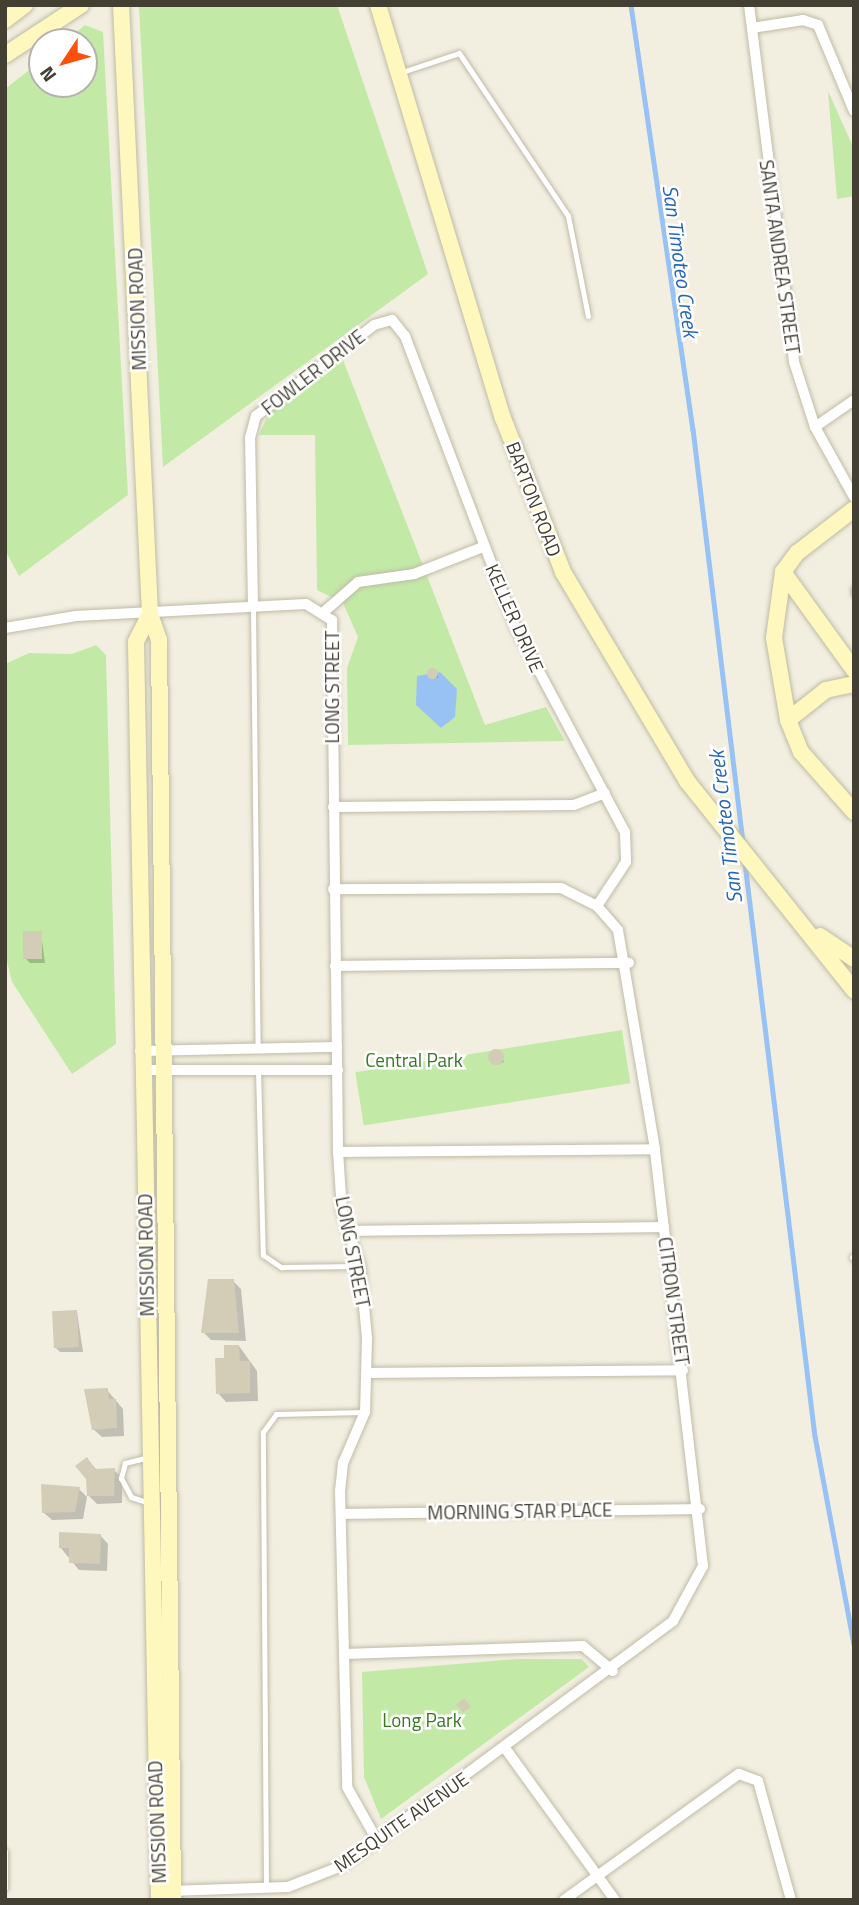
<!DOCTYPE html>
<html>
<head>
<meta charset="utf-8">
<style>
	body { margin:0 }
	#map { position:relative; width:859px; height:1905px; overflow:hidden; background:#f2efe1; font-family:"Titillium Web",sans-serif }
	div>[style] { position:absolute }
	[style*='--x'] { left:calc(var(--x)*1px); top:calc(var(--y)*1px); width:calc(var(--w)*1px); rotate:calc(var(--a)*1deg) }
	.green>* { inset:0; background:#c2eaa6; transform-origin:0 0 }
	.water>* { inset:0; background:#98c2f4 }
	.shadow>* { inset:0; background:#0003 }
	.stream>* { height:4.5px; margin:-2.25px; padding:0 2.25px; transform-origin:2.25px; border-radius:2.25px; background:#98c2f4 }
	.building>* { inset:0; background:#d3ccb6; transform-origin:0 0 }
	.round { border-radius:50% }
	.roads { filter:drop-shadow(0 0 2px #c0bba6) drop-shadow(0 0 2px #c0bba6) }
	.lane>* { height:5px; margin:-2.5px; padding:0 2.5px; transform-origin:2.5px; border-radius:2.5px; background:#fff }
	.street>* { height:10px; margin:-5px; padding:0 5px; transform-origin:5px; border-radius:5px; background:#fff }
	.secondary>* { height:16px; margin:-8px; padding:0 8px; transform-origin:8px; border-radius:8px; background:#fff8be }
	span { translate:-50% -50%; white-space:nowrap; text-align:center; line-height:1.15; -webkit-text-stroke:5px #fff; paint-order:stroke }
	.street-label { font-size:19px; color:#433f32 }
	.park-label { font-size:19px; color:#377822 }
	.water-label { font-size:21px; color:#2565b5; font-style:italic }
	.frame { position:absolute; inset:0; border:7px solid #433f32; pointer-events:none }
	.north { position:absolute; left:28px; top:28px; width:70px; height:70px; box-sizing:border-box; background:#fff; border:2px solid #b4b2ad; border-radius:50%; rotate:234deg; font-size:19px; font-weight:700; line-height:28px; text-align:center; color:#433f32 }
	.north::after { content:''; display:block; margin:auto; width:24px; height:32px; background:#ff500b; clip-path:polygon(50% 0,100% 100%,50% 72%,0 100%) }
</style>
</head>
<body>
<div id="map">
	<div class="green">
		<div style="clip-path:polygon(337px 5px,428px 274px,163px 467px,139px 7px)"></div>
		<div style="clip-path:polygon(85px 25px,103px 32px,128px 495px,19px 576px,5px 550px,5px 89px,42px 60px,42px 84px,84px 84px,84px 42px,64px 42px)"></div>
		<div style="clip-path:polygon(828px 91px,854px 149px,854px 196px,837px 199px)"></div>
		<div style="clip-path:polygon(343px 360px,485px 725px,546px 707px,565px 741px,348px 745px,347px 668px,358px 637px,343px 603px,317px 590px,315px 435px,259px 435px,269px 413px)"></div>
		<div style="clip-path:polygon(96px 645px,106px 655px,116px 1044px,72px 1074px,12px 982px,5px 953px,5px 664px,29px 653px,72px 654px)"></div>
		<div style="left:622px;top:1030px;width:54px;height:270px;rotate:81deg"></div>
		<div style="clip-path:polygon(516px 1659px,582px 1659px,589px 1667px,381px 1819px,364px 1777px,362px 1672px)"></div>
	</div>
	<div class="water">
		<div style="clip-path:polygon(440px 672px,457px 689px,455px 717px,441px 728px,416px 705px,417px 676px)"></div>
	</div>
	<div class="shadow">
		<div style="clip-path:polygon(431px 670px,438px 673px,438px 678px,430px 676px)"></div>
		<div style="clip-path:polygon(41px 933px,45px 963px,30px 963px,25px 958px)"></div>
		<div style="clip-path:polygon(500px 1053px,504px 1062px,496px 1065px,491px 1055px)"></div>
		<div style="clip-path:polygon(233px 1281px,241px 1289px,246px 1341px,211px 1340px,203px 1332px)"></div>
		<div style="clip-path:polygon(77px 1312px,83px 1352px,60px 1352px,55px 1347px)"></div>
		<div style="clip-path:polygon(239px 1346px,257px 1371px,258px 1401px,226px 1402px,218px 1393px)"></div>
		<div style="clip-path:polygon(107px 1390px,123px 1409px,124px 1436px,102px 1437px,93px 1429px)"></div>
		<div style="clip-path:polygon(87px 1459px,97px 1470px,114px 1470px,122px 1478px,122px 1503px,97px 1504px,89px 1496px)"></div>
		<div style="clip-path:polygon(79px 1489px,87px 1497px,83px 1519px,52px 1520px,43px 1512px)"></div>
		<div style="clip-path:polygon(100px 1535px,108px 1544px,107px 1571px,79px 1570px,60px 1547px)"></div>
	</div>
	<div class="stream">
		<div style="--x:631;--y:5;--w:429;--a:81.7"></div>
		<div style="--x:693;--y:429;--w:414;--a:83.1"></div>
		<div style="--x:745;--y:863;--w:577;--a:83.04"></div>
		<div style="--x:815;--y:1436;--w:212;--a:79.4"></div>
	</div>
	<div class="building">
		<div class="round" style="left:426.5px;top:667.5px;width:11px;height:11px"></div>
		<div style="left:23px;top:931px;width:19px;height:28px"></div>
		<div class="round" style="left:488px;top:1049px;width:16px;height:16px"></div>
		<div style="clip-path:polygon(208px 1279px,234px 1279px,239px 1333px,201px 1333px)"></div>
		<div style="left:77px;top:1310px;width:37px;height:25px;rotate:87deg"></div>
		<div style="clip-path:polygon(224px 1345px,239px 1345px,240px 1361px,250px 1361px,250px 1393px,216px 1394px,215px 1358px,224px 1358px)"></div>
		<div style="clip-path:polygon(108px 1388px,109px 1399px,116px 1399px,117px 1428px,92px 1430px,84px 1389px)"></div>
		<div style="clip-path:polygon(87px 1457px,95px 1469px,115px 1468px,114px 1496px,87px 1496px,86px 1479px,75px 1466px)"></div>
		<div style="clip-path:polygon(41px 1484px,80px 1487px,75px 1512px,42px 1513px)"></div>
		<div style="clip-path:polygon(59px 1532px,101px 1534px,100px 1564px,69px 1563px,69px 1548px,59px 1548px)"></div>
		<div style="left:464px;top:1698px;width:11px;height:10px;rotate:52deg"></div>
	</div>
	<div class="roads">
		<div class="lane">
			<div style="--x:402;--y:72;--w:60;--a:-18.4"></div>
			<div style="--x:459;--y:53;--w:196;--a:56.2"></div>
			<div style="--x:568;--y:216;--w:102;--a:78.7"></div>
			<div style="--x:854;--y:588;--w:6;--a:90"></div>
			<div style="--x:253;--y:607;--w:441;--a:89.4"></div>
			<div style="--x:258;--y:1070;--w:185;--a:88.5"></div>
			<div style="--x:263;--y:1255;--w:22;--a:34"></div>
			<div style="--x:281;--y:1267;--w:79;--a:-0.7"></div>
			<div style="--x:852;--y:1257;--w:3;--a:45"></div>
			<div style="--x:149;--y:1457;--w:25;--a:166"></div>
			<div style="--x:125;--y:1463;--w:16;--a:105"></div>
			<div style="--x:121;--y:1478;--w:21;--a:62"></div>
			<div style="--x:131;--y:1497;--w:19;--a:18"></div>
			<div style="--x:5;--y:1851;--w:37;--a:90"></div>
			<div style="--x:266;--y:1887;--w:455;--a:-90.4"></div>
			<div style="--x:263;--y:1432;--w:22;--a:-54"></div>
			<div style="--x:276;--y:1414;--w:89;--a:-1.3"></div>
		</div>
		<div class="street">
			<div style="--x:749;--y:5;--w:360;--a:82.8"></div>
			<div style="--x:794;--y:362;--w:68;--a:72.1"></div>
			<div style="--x:815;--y:427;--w:80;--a:60.9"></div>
			<div style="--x:752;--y:28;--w:52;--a:-8.9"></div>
			<div style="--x:803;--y:20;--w:16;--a:18"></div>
			<div style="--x:818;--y:25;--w:93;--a:67.3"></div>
			<div style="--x:815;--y:427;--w:47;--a:-34.7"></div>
			<div style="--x:253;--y:606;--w:168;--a:-91"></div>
			<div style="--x:250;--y:438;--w:23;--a:-75"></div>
			<div style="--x:256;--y:416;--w:149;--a:-37.6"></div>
			<div style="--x:374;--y:325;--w:19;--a:-16"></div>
			<div style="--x:392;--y:320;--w:21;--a:51"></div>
			<div style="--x:405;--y:336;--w:312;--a:69.2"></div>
			<div style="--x:516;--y:628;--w:231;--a:61.9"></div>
			<div style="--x:625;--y:832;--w:30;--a:88"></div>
			<div style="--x:626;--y:862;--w:53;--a:123.4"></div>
			<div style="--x:325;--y:611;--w:44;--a:-41.3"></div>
			<div style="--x:358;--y:582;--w:57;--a:-8.1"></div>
			<div style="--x:414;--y:574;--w:74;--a:-21.4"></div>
			<div style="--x:5;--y:628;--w:72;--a:-9.6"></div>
			<div style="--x:76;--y:616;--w:230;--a:-3"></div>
			<div style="--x:306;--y:604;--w:31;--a:32"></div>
			<div style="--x:332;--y:620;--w:532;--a:89.35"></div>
			<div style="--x:338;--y:1152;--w:59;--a:86.1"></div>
			<div style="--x:342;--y:1211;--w:58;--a:71.9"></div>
			<div style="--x:360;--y:1266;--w:72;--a:84.4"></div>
			<div style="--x:367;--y:1338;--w:74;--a:91.5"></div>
			<div style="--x:365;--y:1412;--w:56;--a:113.3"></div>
			<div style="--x:343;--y:1463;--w:27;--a:96"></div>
			<div style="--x:340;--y:1490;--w:297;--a:88.6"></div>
			<div style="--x:347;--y:1787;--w:61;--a:60.5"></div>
			<div style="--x:333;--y:807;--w:241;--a:-0.5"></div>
			<div style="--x:574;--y:805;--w:33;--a:-21"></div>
			<div style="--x:335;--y:966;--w:294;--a:-0.6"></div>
			<div style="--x:140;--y:1051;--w:197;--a:-1.2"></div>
			<div style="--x:141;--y:1070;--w:197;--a:0"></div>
			<div style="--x:338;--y:1152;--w:317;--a:-0.5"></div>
			<div style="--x:347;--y:1231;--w:317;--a:-0.7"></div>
			<div style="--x:367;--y:1373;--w:316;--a:-0.5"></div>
			<div style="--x:341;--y:1514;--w:359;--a:-0.8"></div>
			<div style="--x:345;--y:1654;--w:238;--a:-1.9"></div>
			<div style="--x:583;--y:1646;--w:39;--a:40"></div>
			<div style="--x:505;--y:1748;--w:188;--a:54.1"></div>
			<div style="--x:168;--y:1891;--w:120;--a:-1.9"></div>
			<div style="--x:288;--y:1887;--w:58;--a:-21.3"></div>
			<div style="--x:342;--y:1866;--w:412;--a:-36.5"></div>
			<div style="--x:673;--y:1621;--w:63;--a:-61.4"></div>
			<div style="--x:703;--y:1566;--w:420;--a:-96.6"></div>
			<div style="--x:655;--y:1149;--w:222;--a:-99.6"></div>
			<div style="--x:618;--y:930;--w:32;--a:-131"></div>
			<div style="--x:597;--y:906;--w:40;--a:-153.4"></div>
			<div style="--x:561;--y:888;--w:228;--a:179.7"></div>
			<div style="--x:564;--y:1900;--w:216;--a:-35.8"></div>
			<div style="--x:739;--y:1774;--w:20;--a:20"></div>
			<div style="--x:758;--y:1781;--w:123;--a:74.5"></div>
		</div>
		<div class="secondary">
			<div style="--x:121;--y:5;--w:610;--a:87.27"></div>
			<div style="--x:150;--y:614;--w:28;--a:71"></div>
			<div style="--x:159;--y:640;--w:1260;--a:89.36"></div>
			<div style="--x:378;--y:5;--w:432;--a:73.2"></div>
			<div style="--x:503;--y:418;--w:165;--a:68.7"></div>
			<div style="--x:563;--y:572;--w:243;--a:59.3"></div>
			<div style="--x:687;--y:781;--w:268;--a:51.4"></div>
			<div style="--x:5;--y:20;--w:25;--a:-37"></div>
			<div style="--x:5;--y:55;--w:91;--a:-33.3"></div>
			<div style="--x:783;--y:572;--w:121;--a:54.1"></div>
			<div style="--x:150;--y:614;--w:31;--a:117"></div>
			<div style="--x:136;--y:642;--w:1258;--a:88.95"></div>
			<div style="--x:854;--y:684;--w:29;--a:168"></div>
			<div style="--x:826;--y:690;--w:48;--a:141.7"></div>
			<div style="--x:788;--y:720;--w:35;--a:68"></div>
			<div style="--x:801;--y:752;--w:80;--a:48.5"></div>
			<div style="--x:788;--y:720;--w:83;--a:-99.7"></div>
			<div style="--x:774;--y:638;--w:67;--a:-82.2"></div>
			<div style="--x:783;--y:572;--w:24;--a:-54"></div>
			<div style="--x:797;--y:553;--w:72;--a:-37.7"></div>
			<div style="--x:820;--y:936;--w:41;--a:34.1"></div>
		</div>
	</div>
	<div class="street-label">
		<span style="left:780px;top:257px;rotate:82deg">SANTA ANDREA STREET</span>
		<span style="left:137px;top:309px;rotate:-92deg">MISSION ROAD</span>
		<span style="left:313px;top:372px;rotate:-38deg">FOWLER DRIVE</span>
		<span style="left:534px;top:499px;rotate:69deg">BARTON ROAD</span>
		<span style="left:515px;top:618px;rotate:66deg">KELLER DRIVE</span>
		<span style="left:332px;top:687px;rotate:-90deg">LONG STREET</span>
		<span style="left:353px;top:1252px;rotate:79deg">LONG STREET</span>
		<span style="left:146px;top:1255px;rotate:-91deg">MISSION ROAD</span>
		<span style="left:674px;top:1301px;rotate:82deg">CITRON STREET</span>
		<span style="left:520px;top:1511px;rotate:-1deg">MORNING STAR PLACE</span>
		<span style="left:157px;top:1822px;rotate:-92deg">MISSION ROAD</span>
		<span style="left:401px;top:1822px;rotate:-35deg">MESQUITE AVENUE</span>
	</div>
	<div class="park-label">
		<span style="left:414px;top:1060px">Central Park</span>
		<span style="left:422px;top:1720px">Long Park</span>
	</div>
	<div class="water-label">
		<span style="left:681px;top:261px;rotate:82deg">San Timoteo Creek</span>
		<span style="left:725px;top:827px;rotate:-97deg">San Timoteo Creek</span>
	</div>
	<div class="frame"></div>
	<div class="north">N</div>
</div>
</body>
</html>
